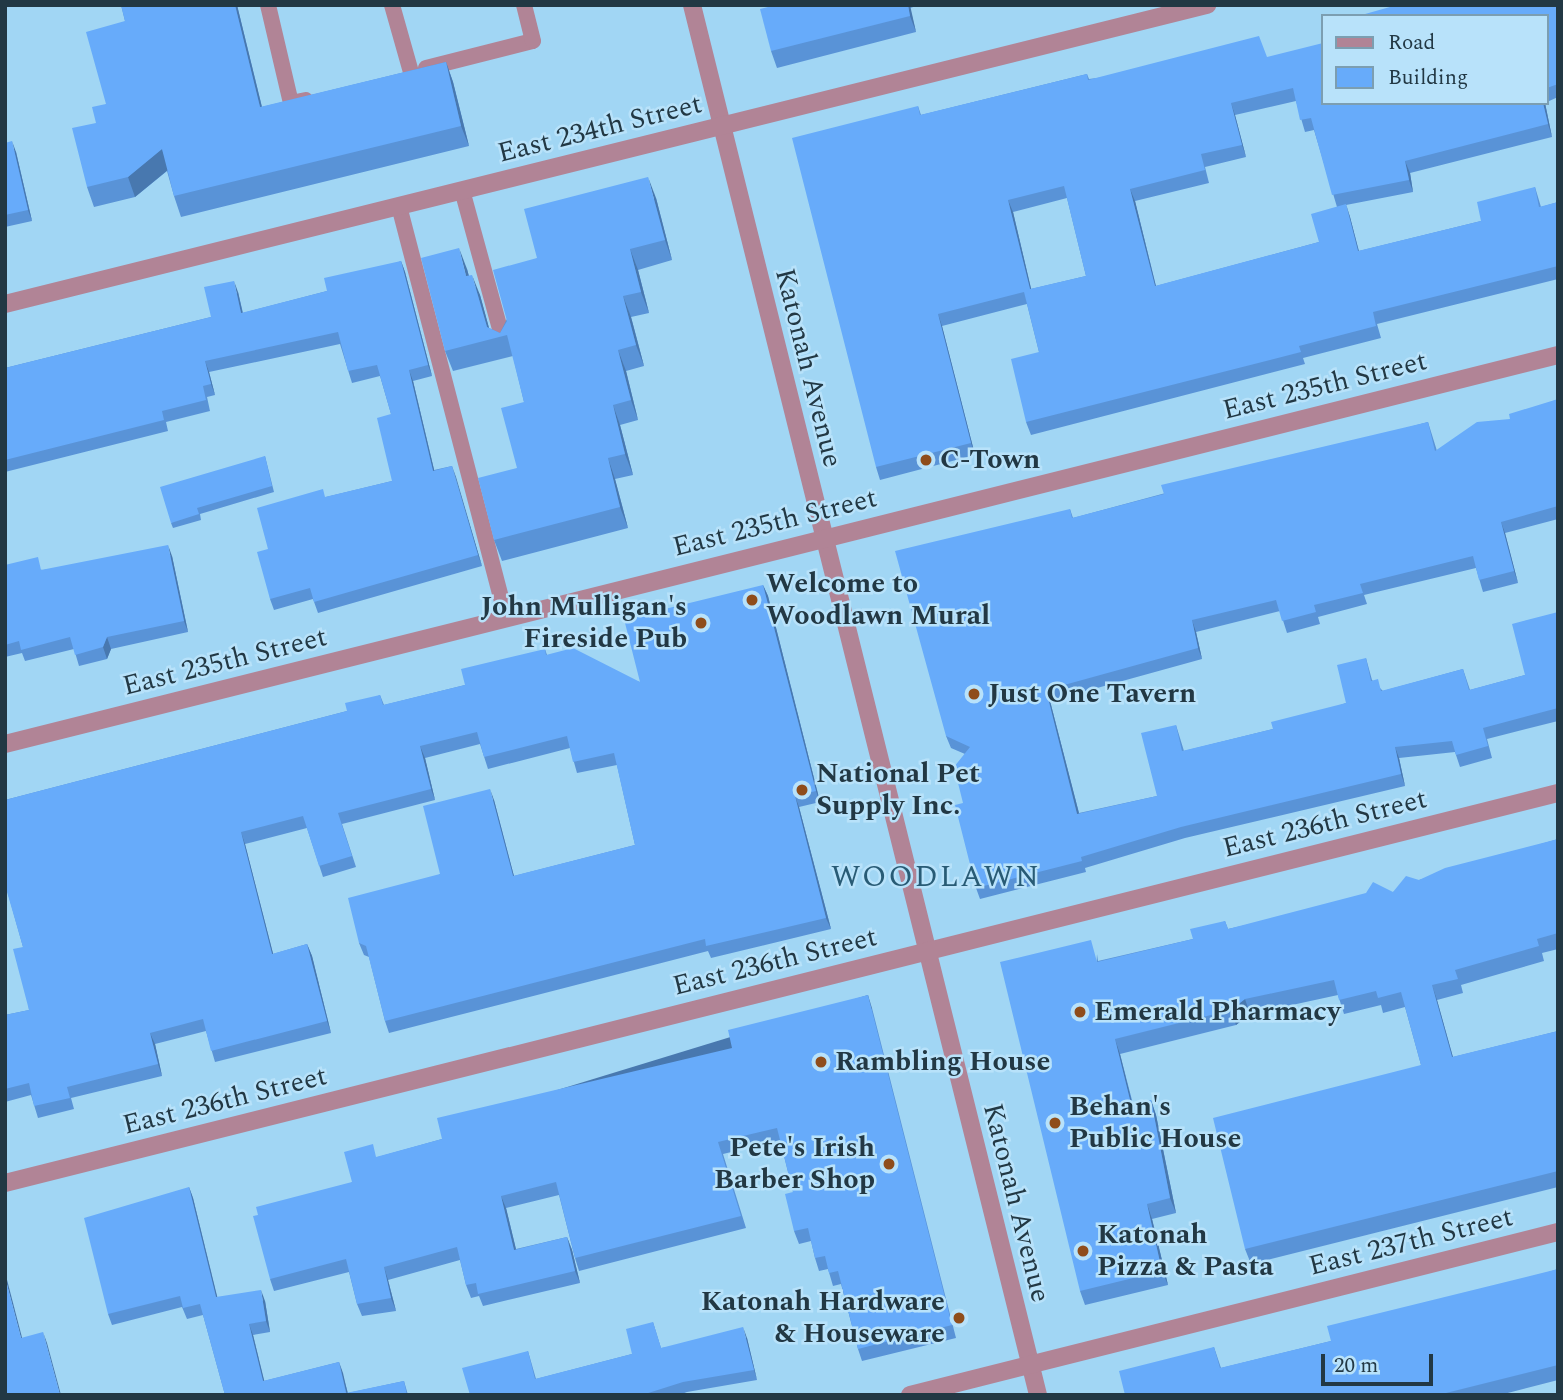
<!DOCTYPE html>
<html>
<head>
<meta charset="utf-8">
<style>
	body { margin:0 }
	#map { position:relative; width:1563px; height:1400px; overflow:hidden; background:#a1d6f4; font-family:Spectral,serif }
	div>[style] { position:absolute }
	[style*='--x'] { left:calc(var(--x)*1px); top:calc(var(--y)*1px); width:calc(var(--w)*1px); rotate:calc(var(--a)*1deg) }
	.lane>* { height:16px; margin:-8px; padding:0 8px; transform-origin:8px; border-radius:8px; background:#b18496 }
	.street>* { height:18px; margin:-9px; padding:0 9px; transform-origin:9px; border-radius:9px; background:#b18496 }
	.wall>* { inset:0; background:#5993d7 }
	.shaded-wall>* { inset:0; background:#4878af; transform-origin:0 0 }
	.building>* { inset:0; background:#67abfa }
	.dots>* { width:19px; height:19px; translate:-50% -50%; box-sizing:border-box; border:4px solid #b8e2fa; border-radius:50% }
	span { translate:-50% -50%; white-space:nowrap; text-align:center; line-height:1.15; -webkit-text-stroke:5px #b8e2fa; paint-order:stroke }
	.street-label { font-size:28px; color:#223844 }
	.poi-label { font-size:28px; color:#223844; font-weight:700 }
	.left { translate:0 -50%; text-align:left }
	.right { translate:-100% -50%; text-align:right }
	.neighbourhood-label { font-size:30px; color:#285b75; letter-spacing:2px }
	.frame { position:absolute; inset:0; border:7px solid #223844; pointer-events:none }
	.legend { position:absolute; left:1321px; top:14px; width:228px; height:91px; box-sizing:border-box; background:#b8e2fa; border:2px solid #7c9eb1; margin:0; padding:9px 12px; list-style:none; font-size:21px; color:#223844 }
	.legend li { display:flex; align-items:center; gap:14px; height:35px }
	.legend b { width:35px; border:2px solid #7c9eb1 }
	.scale { position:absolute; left:1321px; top:1354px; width:112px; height:32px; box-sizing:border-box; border:4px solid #223844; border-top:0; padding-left:9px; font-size:21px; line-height:24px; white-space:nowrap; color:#223844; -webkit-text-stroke:5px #b8e2fa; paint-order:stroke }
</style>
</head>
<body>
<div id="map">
	<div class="lane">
		<div style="--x:268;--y:5;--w:101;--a:76.8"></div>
		<div style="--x:291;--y:103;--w:15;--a:-11"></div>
		<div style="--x:392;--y:5;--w:70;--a:74.2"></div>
		<div style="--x:426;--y:68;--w:110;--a:-14.2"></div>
		<div style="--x:533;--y:41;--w:37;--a:-104"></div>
		<div style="--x:462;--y:190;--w:160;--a:74.7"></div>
		<div style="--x:399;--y:206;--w:426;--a:75.4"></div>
	</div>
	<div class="street">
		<div style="--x:692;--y:5;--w:1432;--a:76.02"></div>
		<div style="--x:5;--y:304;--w:1239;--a:-13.97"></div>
		<div style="--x:5;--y:744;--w:1601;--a:-14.06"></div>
		<div style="--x:5;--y:1183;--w:1601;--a:-14.1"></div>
		<div style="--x:910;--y:1395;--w:668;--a:-14.12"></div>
	</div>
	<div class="wall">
		<div style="clip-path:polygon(121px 5px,237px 5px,262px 107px,446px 62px,453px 82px,469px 146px,181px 217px,174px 196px,167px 171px,135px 197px,94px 207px,87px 187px,96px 123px,106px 104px,125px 21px)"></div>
		<div style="clip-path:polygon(776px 5px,920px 5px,910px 8px,916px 32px,777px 68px,771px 51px)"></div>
		<div style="clip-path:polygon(1558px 5px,1558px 97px,1547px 102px,1547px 16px)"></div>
		<div style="clip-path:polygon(evenodd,1267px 57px,1545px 103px,1552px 137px,1410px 173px,1413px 192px,1346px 205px,1350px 217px,1359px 251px,1481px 221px,1535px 187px,1541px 207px,1558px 202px,1558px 279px,1377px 324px,1381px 338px,1303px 358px,1305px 364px,1031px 435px,1026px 422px,1039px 352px,1027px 304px,942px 326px,975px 455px,880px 480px,876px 467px,918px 106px,921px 115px,1087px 74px,1089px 79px,1267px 57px,1296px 101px,1305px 132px,1314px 130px,1337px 207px,1319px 242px,1156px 286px,1135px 201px,1209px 183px,1205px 167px,1246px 157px,1235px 115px,1296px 101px,1267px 57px,1067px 198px,1086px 276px,1031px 289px,1013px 212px,1067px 198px)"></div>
		<div style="clip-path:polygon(5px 143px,16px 152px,32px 221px,5px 227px)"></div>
		<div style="clip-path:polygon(656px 198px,672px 260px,638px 270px,649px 313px,631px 317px,644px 366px,626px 371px,638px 420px,620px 425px,633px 475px,615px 479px,628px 528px,502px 561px,494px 540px,517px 468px,524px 402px,513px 356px,453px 371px,445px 351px,467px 269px,469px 276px,480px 295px,489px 328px,500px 333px,537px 258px)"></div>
		<div style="clip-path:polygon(401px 261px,405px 272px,432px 376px,413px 381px,434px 470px,452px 466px,482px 566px,318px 613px,313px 599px,274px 610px,270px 599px,268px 549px,326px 497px,392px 481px,391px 414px,380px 376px,352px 383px,340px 344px,209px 372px,215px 395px,207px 397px,210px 411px,166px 422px,168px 431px,5px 472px,5px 368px,211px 317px,238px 292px,243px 313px,327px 291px)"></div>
		<div style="clip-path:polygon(1558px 399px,1558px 519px,1505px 533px,1518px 583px,1483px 592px,1476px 568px,1364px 595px,1367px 604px,1318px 617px,1320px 624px,1287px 633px,1280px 611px,1196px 632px,1202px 659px,1050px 701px,1079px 813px,1157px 796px,1176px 725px,1184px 751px,1273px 729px,1346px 703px,1366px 658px,1372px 680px,1383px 691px,1463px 669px,1470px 690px,1525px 675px,1558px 612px,1558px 721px,1487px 739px,1492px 758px,1460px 767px,1455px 752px,1399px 758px,1405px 786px,1185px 838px,1085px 868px,1086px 872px,980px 899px,976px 888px,963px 803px,965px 754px,951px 748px,946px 736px,1070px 509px,1073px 518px,1428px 422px,1437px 451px)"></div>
		<div style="clip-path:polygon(265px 456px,274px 492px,200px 514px,201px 520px,173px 528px,171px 523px)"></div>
		<div style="clip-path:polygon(172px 556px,188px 632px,111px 649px,107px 659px,79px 666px,74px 649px,25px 661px,22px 653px,5px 657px,5px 565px,43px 570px)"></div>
		<div style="clip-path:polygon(763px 585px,768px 596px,820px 802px,799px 807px,831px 929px,711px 958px,708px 951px,389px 1033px,385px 1021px,369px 957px,364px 955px,359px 943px,440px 874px,494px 800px,514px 876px,635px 845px,617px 765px,577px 773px,570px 748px,488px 769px,480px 744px,425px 758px,435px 800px,342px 824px,356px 867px,323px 877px,307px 828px,245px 844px,273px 954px,307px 944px,312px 956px,331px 1033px,215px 1062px,206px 1031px,155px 1044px,162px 1076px,71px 1098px,74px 1109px,38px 1118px,31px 1095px,5px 1102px,5px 1015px,29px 1010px,23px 947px,7px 890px,5px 891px,5px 800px,347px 711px,380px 695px,384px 705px,465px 685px,545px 649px,547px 655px,640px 682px)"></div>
		<div style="clip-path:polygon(1558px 839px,1558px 949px,1542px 953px,1544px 961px,1461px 985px,1463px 993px,1437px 1000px,1453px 1057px,1558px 1031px,1558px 1187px,1251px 1264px,1245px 1249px,1421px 1065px,1405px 1007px,1383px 1013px,1381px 1005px,1344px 1014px,1338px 995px,1250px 1014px,1236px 1025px,1120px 1054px,1133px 1104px,1151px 1100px,1156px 1115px,1176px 1213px,1152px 1219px,1168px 1285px,1085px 1305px,1080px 1291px,1097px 954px,1098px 961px,1193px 939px,1225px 921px,1228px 929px,1393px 892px,1419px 880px)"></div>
		<div style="clip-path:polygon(872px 1008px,956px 1338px,862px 1361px,858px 1349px,841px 1284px,833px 1286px,828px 1269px,819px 1271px,815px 1258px,811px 1241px,799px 1244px,794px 1231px,793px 1192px,780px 1140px,723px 1154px,746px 1228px,579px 1271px,575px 1258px,559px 1195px,506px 1208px,516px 1249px,567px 1237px,572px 1250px,580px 1283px,483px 1306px,479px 1296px,471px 1298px,466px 1285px,460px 1260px,388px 1280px,396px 1311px,362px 1316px,357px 1304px,349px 1272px,274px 1291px,270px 1279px,352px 1182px,378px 1157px,442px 1139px,732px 1048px)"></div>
		<div style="clip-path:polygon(189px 1187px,193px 1198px,217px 1297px,265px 1301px,270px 1332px,253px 1335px,264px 1381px,339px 1362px,348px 1393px,404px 1381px,408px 1395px,225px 1395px,203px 1315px,187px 1319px,182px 1307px,112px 1325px,108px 1314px)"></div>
		<div style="clip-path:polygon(1558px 1269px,1558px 1380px,1500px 1395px,1125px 1395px,1214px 1347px,1221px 1368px,1331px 1341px)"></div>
		<div style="clip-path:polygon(653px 1322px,661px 1348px,747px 1338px,757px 1380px,687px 1392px,679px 1395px,470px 1395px,528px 1351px,536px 1379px,632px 1354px)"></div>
	</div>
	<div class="shaded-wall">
		<div style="clip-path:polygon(235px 5px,237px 5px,267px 128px,260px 107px)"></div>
		<div style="clip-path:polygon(908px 5px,910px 5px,916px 32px,910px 16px)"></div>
		<div style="clip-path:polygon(446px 62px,453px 82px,469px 146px,461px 126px)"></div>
		<div style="clip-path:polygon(1231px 103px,1235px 115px,1246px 157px,1242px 145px)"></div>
		<div style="clip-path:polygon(1543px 103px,1545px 103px,1552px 137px,1548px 124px)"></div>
		<div style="clip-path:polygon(12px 141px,16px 152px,32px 221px,28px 210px)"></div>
		<div style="clip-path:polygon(162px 149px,169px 169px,135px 197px,128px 177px)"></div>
		<div style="clip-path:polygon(1405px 161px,1410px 173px,1413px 192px,1409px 180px)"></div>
		<div style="clip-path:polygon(648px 177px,656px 198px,672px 260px,665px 240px)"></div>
		<div style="clip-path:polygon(1130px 189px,1135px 201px,1159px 299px,1155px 286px)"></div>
		<div style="clip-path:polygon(1008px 200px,1013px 212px,1034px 301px,1030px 289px)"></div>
		<div style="clip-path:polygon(1346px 204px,1350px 217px,1362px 264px,1358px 251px)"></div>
		<div style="clip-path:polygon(459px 248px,467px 269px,474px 297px,466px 276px)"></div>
		<div style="clip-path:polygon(630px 249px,638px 270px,649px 313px,641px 292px)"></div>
		<div style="clip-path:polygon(401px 261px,405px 272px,432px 376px,428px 365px)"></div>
		<div style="clip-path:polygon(472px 275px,480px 295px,492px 339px,487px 327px)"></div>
		<div style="clip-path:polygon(234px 281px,238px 292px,245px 324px,241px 313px)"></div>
		<div style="clip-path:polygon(623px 296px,631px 317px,644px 366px,636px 345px)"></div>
		<div style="clip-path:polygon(938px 314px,942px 326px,975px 455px,971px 443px)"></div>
		<div style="clip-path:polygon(618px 350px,626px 371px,638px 420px,631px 400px)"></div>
		<div style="clip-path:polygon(205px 361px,209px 372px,215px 395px,211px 384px)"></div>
		<div style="clip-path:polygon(409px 370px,413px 381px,437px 482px,433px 471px)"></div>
		<div style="clip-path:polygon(613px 405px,620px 425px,633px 475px,625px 454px)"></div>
		<div style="clip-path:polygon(608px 458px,615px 479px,628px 528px,620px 507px)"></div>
		<div style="clip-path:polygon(452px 466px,456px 477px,482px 566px,478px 555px)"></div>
		<div style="clip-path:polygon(1501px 522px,1505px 533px,1518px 583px,1514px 571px)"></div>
		<div style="clip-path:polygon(168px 545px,172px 556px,188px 632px,184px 621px)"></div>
		<div style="clip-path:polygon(763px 585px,768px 596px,820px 802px,816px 791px)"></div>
		<div style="clip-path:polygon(1192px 620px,1196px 632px,1202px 659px,1198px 648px)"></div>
		<div style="clip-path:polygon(107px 637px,111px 649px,107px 659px,103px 647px)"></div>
		<div style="clip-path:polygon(1046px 690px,1050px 701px,1082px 825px,1077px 814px)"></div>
		<div style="clip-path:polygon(420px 746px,425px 758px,435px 800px,431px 789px)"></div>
		<div style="clip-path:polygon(1395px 747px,1399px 758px,1405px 786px,1401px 774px)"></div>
		<div style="clip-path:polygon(490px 789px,494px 800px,517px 888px,513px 876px)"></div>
		<div style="clip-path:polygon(795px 796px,799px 807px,831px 929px,826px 918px)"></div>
		<div style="clip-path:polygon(241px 832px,245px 844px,276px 965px,272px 954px)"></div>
		<div style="clip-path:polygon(307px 944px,312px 956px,331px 1033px,327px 1021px)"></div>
		<div style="clip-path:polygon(1432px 985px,1437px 1000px,1457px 1072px,1452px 1057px)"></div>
		<div style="left:868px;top:995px;width:14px;height:341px;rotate:73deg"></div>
		<div style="clip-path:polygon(1245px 999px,1250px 1014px,1236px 1025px,1231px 1010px)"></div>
		<div style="clip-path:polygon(150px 1033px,155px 1044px,162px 1076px,158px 1064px)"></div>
		<div style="clip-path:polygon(1115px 1039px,1120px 1054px,1136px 1119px,1131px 1104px)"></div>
		<div style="clip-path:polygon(1151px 1100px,1156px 1115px,1176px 1213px,1170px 1198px)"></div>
		<div style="clip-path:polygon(189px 1187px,193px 1198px,220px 1308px,216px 1297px)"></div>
		<div style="clip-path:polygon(501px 1196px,506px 1208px,519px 1262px,514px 1250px)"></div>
		<div style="clip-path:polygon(1147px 1204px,1152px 1219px,1168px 1285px,1162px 1271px)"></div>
		<div style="clip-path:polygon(567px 1237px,572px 1250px,580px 1283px,575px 1271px)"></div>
		<div style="clip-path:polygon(384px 1267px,388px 1280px,396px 1311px,391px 1298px)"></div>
		<div style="clip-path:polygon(5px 1272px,25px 1349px,21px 1338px,5px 1277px)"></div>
		<div style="clip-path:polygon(261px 1290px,265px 1301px,270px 1332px,266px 1321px)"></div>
		<div style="clip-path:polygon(249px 1324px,253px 1335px,267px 1392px,263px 1381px)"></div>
		<div style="clip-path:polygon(743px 1327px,747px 1338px,757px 1380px,754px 1370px)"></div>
		<div style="clip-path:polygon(43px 1332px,47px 1343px,61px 1395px,60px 1395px)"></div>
		<div style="clip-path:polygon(339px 1362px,343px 1373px,348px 1395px,347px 1395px)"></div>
	</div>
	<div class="building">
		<div style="clip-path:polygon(121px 5px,235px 5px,260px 107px,446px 62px,461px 126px,174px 196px,162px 149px,128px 177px,87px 187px,72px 128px,96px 123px,92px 107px,106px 104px,86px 32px,125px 21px)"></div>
		<div style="clip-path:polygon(776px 5px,908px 5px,910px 16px,771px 51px,760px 9px)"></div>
		<div style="clip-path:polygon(1397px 5px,1558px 5px,1558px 84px,1547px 88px,1547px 16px,1358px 16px)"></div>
		<div style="clip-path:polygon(evenodd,1259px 36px,1267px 57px,1323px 43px,1323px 103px,1543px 103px,1548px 124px,1405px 161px,1409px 180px,1332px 195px,1311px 118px,1300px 120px,1293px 88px,1231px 103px,1242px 145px,1201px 154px,1205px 170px,1130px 189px,1155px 286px,1319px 242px,1311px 214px,1346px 204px,1358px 251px,1481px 221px,1477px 202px,1535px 187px,1539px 207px,1558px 202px,1558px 266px,1373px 312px,1376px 326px,1299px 346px,1301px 352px,1026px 422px,1011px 359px,1039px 352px,1024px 292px,938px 314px,971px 443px,876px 467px,792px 138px,918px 106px,920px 115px,1087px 74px,1088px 80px,1259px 36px,1064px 186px,1086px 276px,1030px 289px,1008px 200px,1064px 186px)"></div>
		<div style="clip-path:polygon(12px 141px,28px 210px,5px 215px,5px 143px)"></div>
		<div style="clip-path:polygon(648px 177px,665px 240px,630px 249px,641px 292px,623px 296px,636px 345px,618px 350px,631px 400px,613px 405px,625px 454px,608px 458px,620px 507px,494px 540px,478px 478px,517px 468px,501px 408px,524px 402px,507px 335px,445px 351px,421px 258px,459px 248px,466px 276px,472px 275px,487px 327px,500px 333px,507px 321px,493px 270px,537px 258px,524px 209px)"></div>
		<div style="clip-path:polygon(401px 261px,428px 365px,409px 370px,433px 471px,452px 466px,478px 555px,314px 602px,310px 588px,270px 599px,257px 552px,268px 549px,257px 508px,323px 489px,325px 497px,392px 481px,377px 418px,391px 414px,377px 365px,348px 371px,338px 332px,205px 361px,211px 384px,203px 386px,206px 400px,162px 411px,164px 420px,5px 460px,5px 368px,211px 317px,204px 287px,234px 281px,241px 313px,327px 291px,324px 278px)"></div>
		<div style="clip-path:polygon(1558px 399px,1558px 506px,1501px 522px,1514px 571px,1479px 580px,1473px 556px,1360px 584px,1363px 593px,1314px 605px,1316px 612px,1282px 621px,1276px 600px,1192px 620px,1198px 648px,1046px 690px,1077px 814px,1157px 796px,1141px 733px,1176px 725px,1182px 751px,1273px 729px,1271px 722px,1346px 703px,1337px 665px,1366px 658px,1371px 681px,1378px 679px,1381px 691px,1463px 669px,1469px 690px,1525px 675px,1512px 624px,1558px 612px,1558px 708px,1483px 728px,1488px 746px,1456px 755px,1452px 741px,1395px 747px,1401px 774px,1181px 827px,1081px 857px,1082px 861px,976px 888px,955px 805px,963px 803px,954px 767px,970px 747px,946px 736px,895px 551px,1070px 509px,1072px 518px,1164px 494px,1161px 485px,1428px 422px,1435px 451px,1477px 422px,1510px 419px,1509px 414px)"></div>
		<div style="clip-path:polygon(265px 456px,272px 486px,197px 508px,199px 514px,171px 523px,160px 487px)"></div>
		<div style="clip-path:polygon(168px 545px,184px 621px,107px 637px,103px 647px,75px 655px,70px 637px,21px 650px,19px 641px,5px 645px,5px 565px,38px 557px,41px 570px)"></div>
		<div style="clip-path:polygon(763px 585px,816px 791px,795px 796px,826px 918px,706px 946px,705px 939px,385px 1021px,366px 946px,359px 943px,348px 898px,440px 874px,423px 806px,490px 789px,513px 876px,635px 845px,614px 753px,573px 762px,567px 736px,484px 757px,477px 732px,420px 746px,431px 789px,338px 813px,352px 856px,319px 866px,303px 816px,241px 832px,272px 954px,307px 944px,327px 1021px,211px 1051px,203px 1019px,150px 1033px,158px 1064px,67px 1087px,70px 1098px,34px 1106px,29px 1083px,5px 1089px,5px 1015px,29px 1010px,13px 949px,23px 947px,5px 885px,5px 800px,347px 711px,345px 703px,380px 695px,383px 705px,465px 685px,461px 669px,545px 649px,546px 655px,573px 648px,640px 682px,624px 619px)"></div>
		<div style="clip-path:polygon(1558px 839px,1558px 933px,1537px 939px,1539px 946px,1455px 970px,1458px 979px,1432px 985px,1452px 1057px,1558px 1031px,1558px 1171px,1245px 1249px,1213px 1118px,1421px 1065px,1401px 992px,1378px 998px,1376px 991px,1339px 1000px,1334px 980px,1245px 999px,1231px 1010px,1115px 1039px,1131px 1104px,1151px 1100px,1170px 1198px,1147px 1204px,1162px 1271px,1080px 1291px,1000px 962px,1091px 940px,1097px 962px,1193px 939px,1190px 929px,1225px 921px,1228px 929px,1366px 893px,1373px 882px,1393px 892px,1406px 876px,1419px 880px,1445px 868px)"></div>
		<div style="clip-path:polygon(868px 995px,952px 1325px,858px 1349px,838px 1271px,829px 1273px,825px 1256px,815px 1258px,808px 1228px,794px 1231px,785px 1194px,793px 1192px,777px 1128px,718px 1142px,741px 1216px,575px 1258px,556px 1182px,501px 1196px,514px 1250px,567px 1237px,575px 1271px,478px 1294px,476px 1283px,466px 1285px,457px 1247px,384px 1267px,391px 1298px,357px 1304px,346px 1259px,270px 1279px,253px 1216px,258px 1215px,256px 1207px,352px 1182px,344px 1152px,373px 1144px,376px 1157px,442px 1139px,437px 1118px,732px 1048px,728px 1030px)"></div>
		<div style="clip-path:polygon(189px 1187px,216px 1297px,261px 1290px,266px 1321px,249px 1324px,263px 1381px,339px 1362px,346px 1393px,404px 1381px,407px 1395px,225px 1395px,200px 1304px,183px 1308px,180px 1296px,108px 1314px,84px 1218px)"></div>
		<div style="clip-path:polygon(1558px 1269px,1558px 1365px,1438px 1395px,1125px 1395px,1119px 1371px,1214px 1347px,1220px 1368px,1331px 1341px,1327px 1326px)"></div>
		<div style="clip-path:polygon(5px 1277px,21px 1338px,43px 1332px,60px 1395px,5px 1395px)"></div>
		<div style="clip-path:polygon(653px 1322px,661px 1348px,743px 1327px,754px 1370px,683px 1382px,642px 1395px,470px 1395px,462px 1368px,528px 1351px,535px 1379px,632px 1354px,626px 1329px)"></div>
	</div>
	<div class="dots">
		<div style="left:926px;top:460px;background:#8f4d1b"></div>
		<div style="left:752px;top:600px;background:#8f4d1b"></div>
		<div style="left:701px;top:623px;background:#8f4d1b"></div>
		<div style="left:974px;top:694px;background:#8f4d1b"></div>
		<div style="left:802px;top:790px;background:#8f4d1b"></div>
		<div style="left:1080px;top:1012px;background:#8f4d1b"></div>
		<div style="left:821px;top:1062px;background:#8f4d1b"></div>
		<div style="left:1055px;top:1123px;background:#8f4d1b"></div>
		<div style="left:889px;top:1164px;background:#8f4d1b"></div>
		<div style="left:1083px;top:1251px;background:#8f4d1b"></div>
		<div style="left:959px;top:1318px;background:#8f4d1b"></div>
	</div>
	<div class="street-label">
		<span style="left:600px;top:129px;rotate:-14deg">East 234th Street</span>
		<span style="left:808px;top:368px;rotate:76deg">Katonah Avenue</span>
		<span style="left:1325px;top:386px;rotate:-14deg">East 235th Street</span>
		<span style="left:775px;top:523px;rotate:-14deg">East 235th Street</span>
		<span style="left:225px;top:662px;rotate:-14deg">East 235th Street</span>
		<span style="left:1325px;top:824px;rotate:-14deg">East 236th Street</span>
		<span style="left:775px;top:962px;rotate:-14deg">East 236th Street</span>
		<span style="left:225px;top:1101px;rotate:-14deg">East 236th Street</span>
		<span style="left:1016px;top:1203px;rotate:76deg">Katonah Avenue</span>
		<span style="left:1411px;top:1242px;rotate:-14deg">East 237th Street</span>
	</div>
	<div class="poi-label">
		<span class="left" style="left:940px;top:460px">C-Town</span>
		<span class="left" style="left:766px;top:600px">Welcome to<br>Woodlawn Mural</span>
		<span class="right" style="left:687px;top:623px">John Mulligan's<br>Fireside Pub</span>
		<span class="left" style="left:988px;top:694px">Just One Tavern</span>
		<span class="left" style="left:816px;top:790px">National Pet<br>Supply Inc.</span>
		<span class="left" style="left:1094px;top:1012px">Emerald Pharmacy</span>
		<span class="left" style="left:835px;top:1062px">Rambling House</span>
		<span class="left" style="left:1069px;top:1123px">Behan's<br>Public House</span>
		<span class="right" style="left:875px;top:1164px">Pete's Irish<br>Barber Shop</span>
		<span class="left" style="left:1097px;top:1251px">Katonah<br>Pizza &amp; Pasta</span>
		<span class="right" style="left:945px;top:1318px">Katonah Hardware<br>&amp; Houseware</span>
	</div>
	<div class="neighbourhood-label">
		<span style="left:936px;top:877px">WOODLAWN</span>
	</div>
	<div class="frame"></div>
	<ul class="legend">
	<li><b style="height:9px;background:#b18496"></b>Road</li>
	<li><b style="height:19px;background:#67abfa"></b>Building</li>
	</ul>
	<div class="scale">20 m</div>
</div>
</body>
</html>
